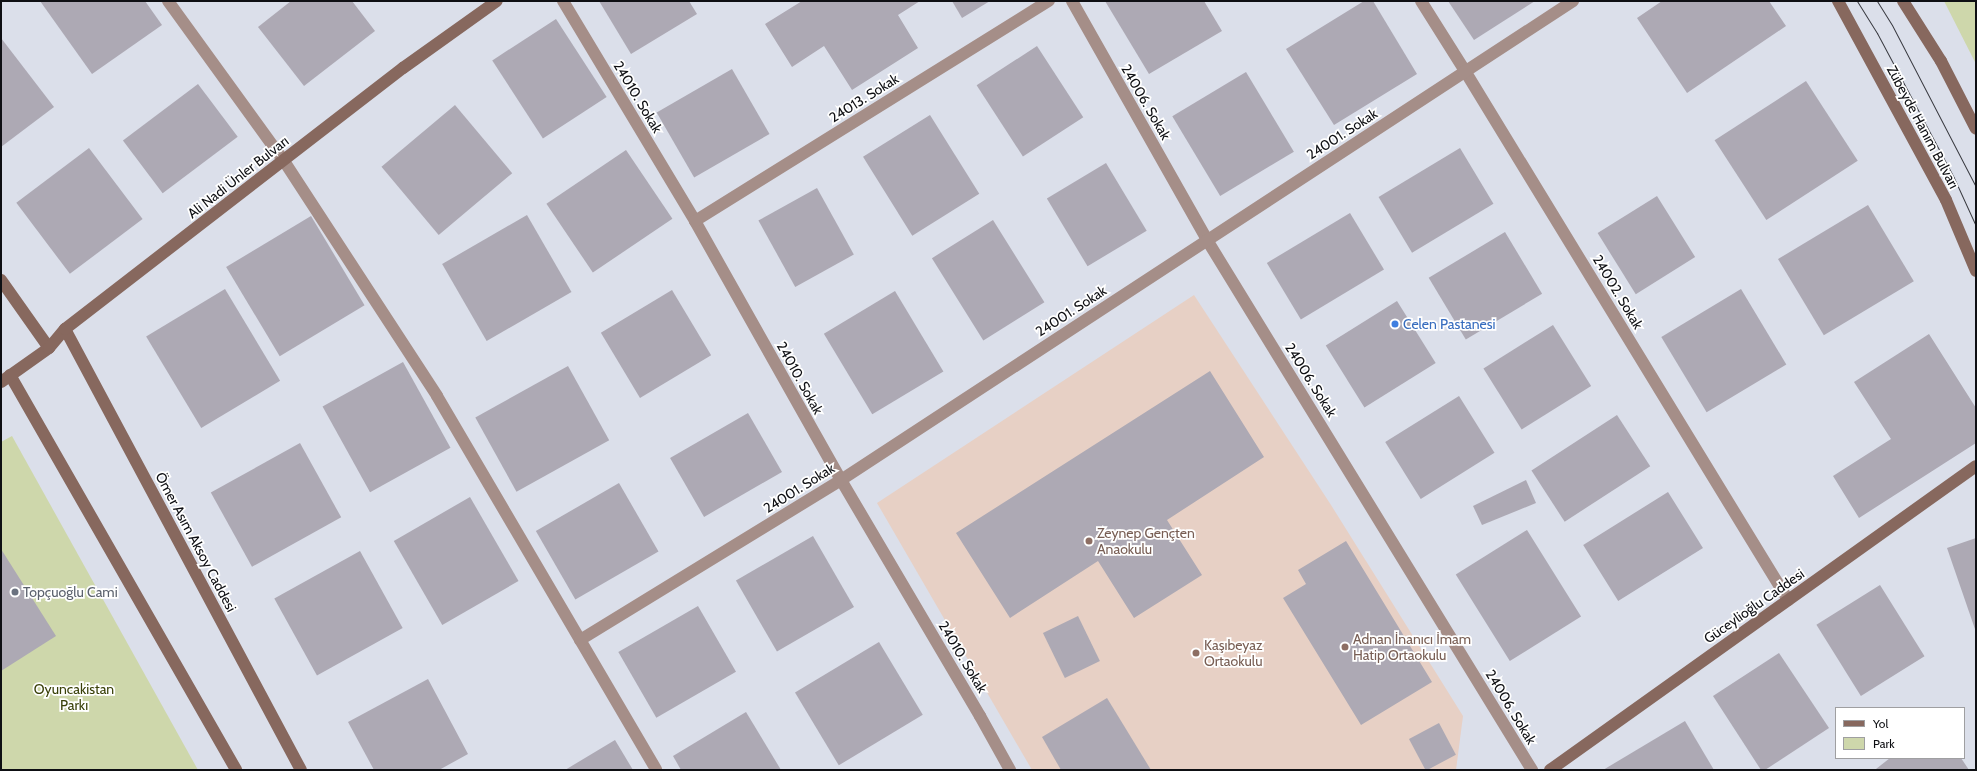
<!DOCTYPE html>
<html>
<head>
<meta charset="utf-8">
<style>
	body { margin:0 }
	#map { position:relative; width:1977px; height:771px; overflow:hidden; background:#dbdfea; font-family:Cabin,sans-serif }
	div>[style] { position:absolute }
	[style*='--x'] { left:calc(var(--x)*1px); top:calc(var(--y)*1px); width:calc(var(--w)*1px); rotate:calc(var(--a)*1deg) }
	.education>* { inset:0; background:#e7d0c5 }
	.green>* { inset:0; background:#ced7ab }
	.building>* { inset:0; background:#ada9b4; transform-origin:0 0 }
	.street>* { height:12px; margin:-6px; padding:0 6px; transform-origin:6px; border-radius:6px; background:#a58e88 }
	.secondary>* { height:12px; margin:-6px; padding:0 6px; transform-origin:6px; border-radius:6px; background:#87685e }
	.tram>* { height:1px; margin:-0.5px; padding:0 0.5px; transform-origin:0.5px; border-radius:0.5px; background:#393a40 }
	.dots>* { width:11px; height:11px; translate:-50% -50%; box-sizing:border-box; border:2px solid #fff; border-radius:50% }
	span { translate:-50% -50%; white-space:nowrap; text-align:center; line-height:1.15; -webkit-text-stroke:3.5px #fff; paint-order:stroke }
	.street-label { font-size:14px; color:#0e0f13 }
	.shop-label { font-size:14px; color:#366cbe }
	.left { translate:0 -50%; text-align:left }
	.education-label { font-size:14px; color:#785e54 }
	.worship-label { font-size:14px; color:#5b616d }
	.park-label { font-size:14px; color:#394008 }
	.frame { position:absolute; inset:0; border:2px solid #0e0f13; pointer-events:none }
	.legend { position:absolute; left:1835px; top:707px; width:130px; height:52px; box-sizing:border-box; background:#fff; border:1px solid #9f9fa1; margin:0; padding:5px 7px; list-style:none; font-size:12px; color:#0e0f13 }
	.legend li { display:flex; align-items:center; gap:8px; height:20px }
	.legend b { width:20px; border:1px solid #9f9fa1 }
</style>
</head>
<body>
<div id="map">
	<div class="education">
		<div style="clip-path:polygon(1194px 295px,1331px 505px,1463px 716px,1456px 770px,1032px 770px,877px 503px)"></div>
	</div>
	<div class="green">
		<div style="clip-path:polygon(1944px 1px,1976px 1px,1976px 64px)"></div>
		<div style="clip-path:polygon(12px 436px,198px 770px,1px 770px,1px 442px)"></div>
	</div>
	<div class="building">
		<div style="clip-path:polygon(40px 1px,145px 1px,162px 25px,92px 74px)"></div>
		<div style="clip-path:polygon(291px 1px,352px 1px,375px 31px,304px 86px,258px 27px)"></div>
		<div style="clip-path:polygon(599px 1px,689px 1px,697px 14px,631px 54px)"></div>
		<div style="clip-path:polygon(802px 1px,920px 1px,898px 15px,918px 48px,852px 90px,824px 46px,792px 67px,765px 24px)"></div>
		<div style="clip-path:polygon(952px 1px,990px 1px,962px 18px)"></div>
		<div style="clip-path:polygon(1105px 1px,1204px 1px,1222px 31px,1149px 74px)"></div>
		<div style="clip-path:polygon(1364px 1px,1373px 1px,1417px 74px,1334px 125px,1286px 49px)"></div>
		<div style="clip-path:polygon(1448px 1px,1535px 1px,1474px 40px)"></div>
		<div style="clip-path:polygon(1662px 1px,1769px 1px,1786px 26px,1687px 93px,1637px 18px)"></div>
		<div style="left:556px;top:19px;width:93px;height:76px;rotate:57deg"></div>
		<div style="clip-path:polygon(1px 38px,54px 107px,1px 147px)"></div>
		<div style="left:1037px;top:46px;width:85px;height:72px;rotate:57deg"></div>
		<div style="left:732px;top:69px;width:75px;height:87px;rotate:60deg"></div>
		<div style="left:1246px;top:72px;width:93px;height:86px;rotate:59deg"></div>
		<div style="left:1806px;top:81px;width:95px;height:109px;rotate:57deg"></div>
		<div style="left:198px;top:84px;width:66px;height:94px;rotate:53deg"></div>
		<div style="left:455px;top:105px;width:89px;height:96px;rotate:50deg"></div>
		<div style="left:930px;top:115px;width:93px;height:79px;rotate:58deg"></div>
		<div style="left:89px;top:148px;width:89px;height:91px;rotate:53deg"></div>
		<div style="left:1460px;top:148px;width:65px;height:95px;rotate:59deg"></div>
		<div style="left:626px;top:150px;width:83px;height:96px;rotate:56deg"></div>
		<div style="left:1106px;top:163px;width:79px;height:69px;rotate:59deg"></div>
		<div style="left:817px;top:188px;width:76px;height:67px;rotate:61deg"></div>
		<div style="left:1657px;top:196px;width:72px;height:70px;rotate:58deg"></div>
		<div style="left:1868px;top:205px;width:89px;height:105px;rotate:59deg"></div>
		<div style="left:1350px;top:213px;width:66px;height:97px;rotate:59deg"></div>
		<div style="left:527px;top:215px;width:89px;height:98px;rotate:60deg"></div>
		<div style="left:311px;top:216px;width:104px;height:99px;rotate:59deg"></div>
		<div style="left:993px;top:220px;width:97px;height:72px;rotate:58deg"></div>
		<div style="left:1505px;top:232px;width:72px;height:89px;rotate:59deg"></div>
		<div style="left:225px;top:289px;width:107px;height:92px;rotate:59deg"></div>
		<div style="left:1741px;top:289px;width:88px;height:93px;rotate:59deg"></div>
		<div style="left:672px;top:290px;width:76px;height:83px;rotate:59deg"></div>
		<div style="left:895px;top:291px;width:94px;height:83px;rotate:59deg"></div>
		<div style="left:1397px;top:301px;width:73px;height:84px;rotate:58deg"></div>
		<div style="left:1553px;top:325px;width:72px;height:82px;rotate:58deg"></div>
		<div style="clip-path:polygon(1929px 334px,1976px 408px,1976px 443px,1859px 518px,1833px 476px,1891px 439px,1854px 382px)"></div>
		<div style="left:403px;top:362px;width:98px;height:92px;rotate:61deg"></div>
		<div style="left:568px;top:366px;width:85px;height:106px;rotate:61deg"></div>
		<div style="clip-path:polygon(1210px 371px,1264px 457px,1167px 520px,1202px 575px,1134px 618px,1098px 561px,1010px 618px,956px 533px)"></div>
		<div style="left:1459px;top:396px;width:67px;height:87px;rotate:58deg"></div>
		<div style="left:748px;top:413px;width:68px;height:90px;rotate:60deg"></div>
		<div style="left:1617px;top:415px;width:61px;height:102px;rotate:57deg"></div>
		<div style="left:300px;top:443px;width:85px;height:102px;rotate:61deg"></div>
		<div style="clip-path:polygon(1526px 480px,1536px 503px,1482px 525px,1473px 506px)"></div>
		<div style="left:619px;top:483px;width:79px;height:96px;rotate:60deg"></div>
		<div style="left:1668px;top:492px;width:66px;height:100px;rotate:58deg"></div>
		<div style="left:470px;top:497px;width:97px;height:88px;rotate:60deg"></div>
		<div style="left:1527px;top:530px;width:102px;height:84px;rotate:58deg"></div>
		<div style="left:813px;top:536px;width:82px;height:89px;rotate:60deg"></div>
		<div style="clip-path:polygon(1976px 538px,1976px 632px,1947px 548px)"></div>
		<div style="clip-path:polygon(1346px 541px,1432px 682px,1361px 725px,1283px 598px,1306px 584px,1298px 570px)"></div>
		<div style="clip-path:polygon(1px 549px,56px 636px,1px 671px)"></div>
		<div style="left:360px;top:551px;width:88px;height:98px;rotate:61deg"></div>
		<div style="left:1880px;top:585px;width:84px;height:75px;rotate:58deg"></div>
		<div style="left:698px;top:606px;width:76px;height:92px;rotate:60deg"></div>
		<div style="left:1078px;top:616px;width:50px;height:39px;rotate:64deg"></div>
		<div style="left:879px;top:642px;width:85px;height:98px;rotate:59deg"></div>
		<div style="clip-path:polygon(1779px 653px,1829px 728px,1765px 770px,1761px 770px,1713px 696px)"></div>
		<div style="clip-path:polygon(428px 679px,468px 754px,439px 770px,374px 770px,348px 722px)"></div>
		<div style="clip-path:polygon(1107px 698px,1151px 770px,1061px 770px,1042px 737px)"></div>
		<div style="clip-path:polygon(746px 712px,781px 770px,681px 770px,673px 756px)"></div>
		<div style="clip-path:polygon(1685px 721px,1714px 770px,1603px 770px)"></div>
		<div style="left:1439px;top:723px;width:36px;height:34px;rotate:62deg"></div>
		<div style="clip-path:polygon(615px 740px,633px 770px,565px 770px)"></div>
		<div style="clip-path:polygon(1890px 758px,1961px 758px,1969px 770px,1877px 770px,1876px 769px)"></div>
	</div>
	<div class="street">
		<div style="--x:168;--y:1;--w:198;--a:54.1"></div>
		<div style="--x:284;--y:161;--w:280;--a:56.9"></div>
		<div style="--x:437;--y:396;--w:433;--a:59.6"></div>
		<div style="--x:563;--y:1;--w:257;--a:59"></div>
		<div style="--x:695;--y:221;--w:297;--a:60.6"></div>
		<div style="--x:841;--y:480;--w:274;--a:59.5"></div>
		<div style="--x:980;--y:716;--w:62;--a:60.9"></div>
		<div style="--x:1072;--y:1;--w:274;--a:60.5"></div>
		<div style="--x:1207;--y:240;--w:622;--a:58.48"></div>
		<div style="--x:1421;--y:1;--w:83;--a:57.8"></div>
		<div style="--x:1465;--y:71;--w:620;--a:58.59"></div>
		<div style="--x:695;--y:221;--w:417;--a:-31.9"></div>
		<div style="--x:580;--y:640;--w:306;--a:-31.5"></div>
		<div style="--x:841;--y:480;--w:875;--a:-33.2"></div>
	</div>
	<div class="secondary">
		<div style="--x:1838;--y:1;--w:226;--a:61.5"></div>
		<div style="--x:1946;--y:200;--w:77;--a:67.1"></div>
		<div style="--x:1903;--y:1;--w:71;--a:57.7"></div>
		<div style="--x:1941;--y:61;--w:76;--a:62.8"></div>
		<div style="--x:1;--y:280;--w:83;--a:54.8"></div>
		<div style="--x:65;--y:329;--w:500;--a:61.85"></div>
		<div style="--x:10;--y:375;--w:455;--a:60.2"></div>
		<div style="--x:1;--y:382;--w:59;--a:-35.3"></div>
		<div style="--x:49;--y:348;--w:25;--a:-50"></div>
		<div style="--x:65;--y:329;--w:427;--a:-37.7"></div>
		<div style="--x:403;--y:68;--w:115;--a:-35.5"></div>
		<div style="--x:1550;--y:770;--w:523;--a:-35.51"></div>
	</div>
	<div class="tram">
		<div style="--x:1857;--y:1;--w:38;--a:58"></div>
		<div style="--x:1877;--y:33;--w:164;--a:62"></div>
		<div style="--x:1954;--y:178;--w:53;--a:65.4"></div>
		<div style="--x:1877;--y:1;--w:28;--a:58"></div>
		<div style="--x:1892;--y:25;--w:182;--a:62.6"></div>
	</div>
	<div class="dots">
		<div style="left:1395px;top:324px;background:#3f7fe0"></div>
		<div style="left:1089px;top:541px;background:#8d6e63"></div>
		<div style="left:15px;top:592px;background:#6b7280"></div>
		<div style="left:1345px;top:647px;background:#8d6e63"></div>
		<div style="left:1196px;top:653px;background:#8d6e63"></div>
	</div>
	<div class="street-label">
		<span style="left:638px;top:97px;rotate:59deg">24010. Sokak</span>
		<span style="left:864px;top:98px;rotate:-32deg">24013. Sokak</span>
		<span style="left:1146px;top:102px;rotate:60deg">24006. Sokak</span>
		<span style="left:1923px;top:127px;rotate:62deg">Zübeyde Hanım Bulvarı</span>
		<span style="left:1342px;top:134px;rotate:-33deg">24001. Sokak</span>
		<span style="left:238px;top:177px;rotate:-38deg">Ali Nadi Ünler Bulvarı</span>
		<span style="left:1618px;top:292px;rotate:59deg">24002. Sokak</span>
		<span style="left:1071px;top:311px;rotate:-33deg">24001. Sokak</span>
		<span style="left:800px;top:378px;rotate:61deg">24010. Sokak</span>
		<span style="left:1311px;top:380px;rotate:58deg">24006. Sokak</span>
		<span style="left:799px;top:488px;rotate:-32deg">24001. Sokak</span>
		<span style="left:196px;top:542px;rotate:62deg">Ömer Asım Aksoy Caddesi</span>
		<span style="left:1754px;top:606px;rotate:-35deg">Güceylioğlu Caddesi</span>
		<span style="left:963px;top:657px;rotate:59deg">24010. Sokak</span>
		<span style="left:1511px;top:707px;rotate:59deg">24006. Sokak</span>
	</div>
	<div class="shop-label">
		<span class="left" style="left:1403px;top:324px">Celen Pastanesi</span>
	</div>
	<div class="education-label">
		<span class="left" style="left:1097px;top:541px">Zeynep Gençten<br>Anaokulu</span>
		<span class="left" style="left:1353px;top:647px">Adnan İnanıcı İmam<br>Hatip Ortaokulu</span>
		<span class="left" style="left:1204px;top:653px">Kaşıbeyaz<br>Ortaokulu</span>
	</div>
	<div class="worship-label">
		<span class="left" style="left:23px;top:592px">Topçuoğlu Cami</span>
	</div>
	<div class="park-label">
		<span style="left:74px;top:697px">Oyuncakistan<br>Parkı</span>
	</div>
	<div class="frame"></div>
	<ul class="legend">
	<li><b style="height:5px;background:#87685e"></b>Yol</li>
	<li><b style="height:11px;background:#ced7ab"></b>Park</li>
	</ul>
</div>
</body>
</html>
